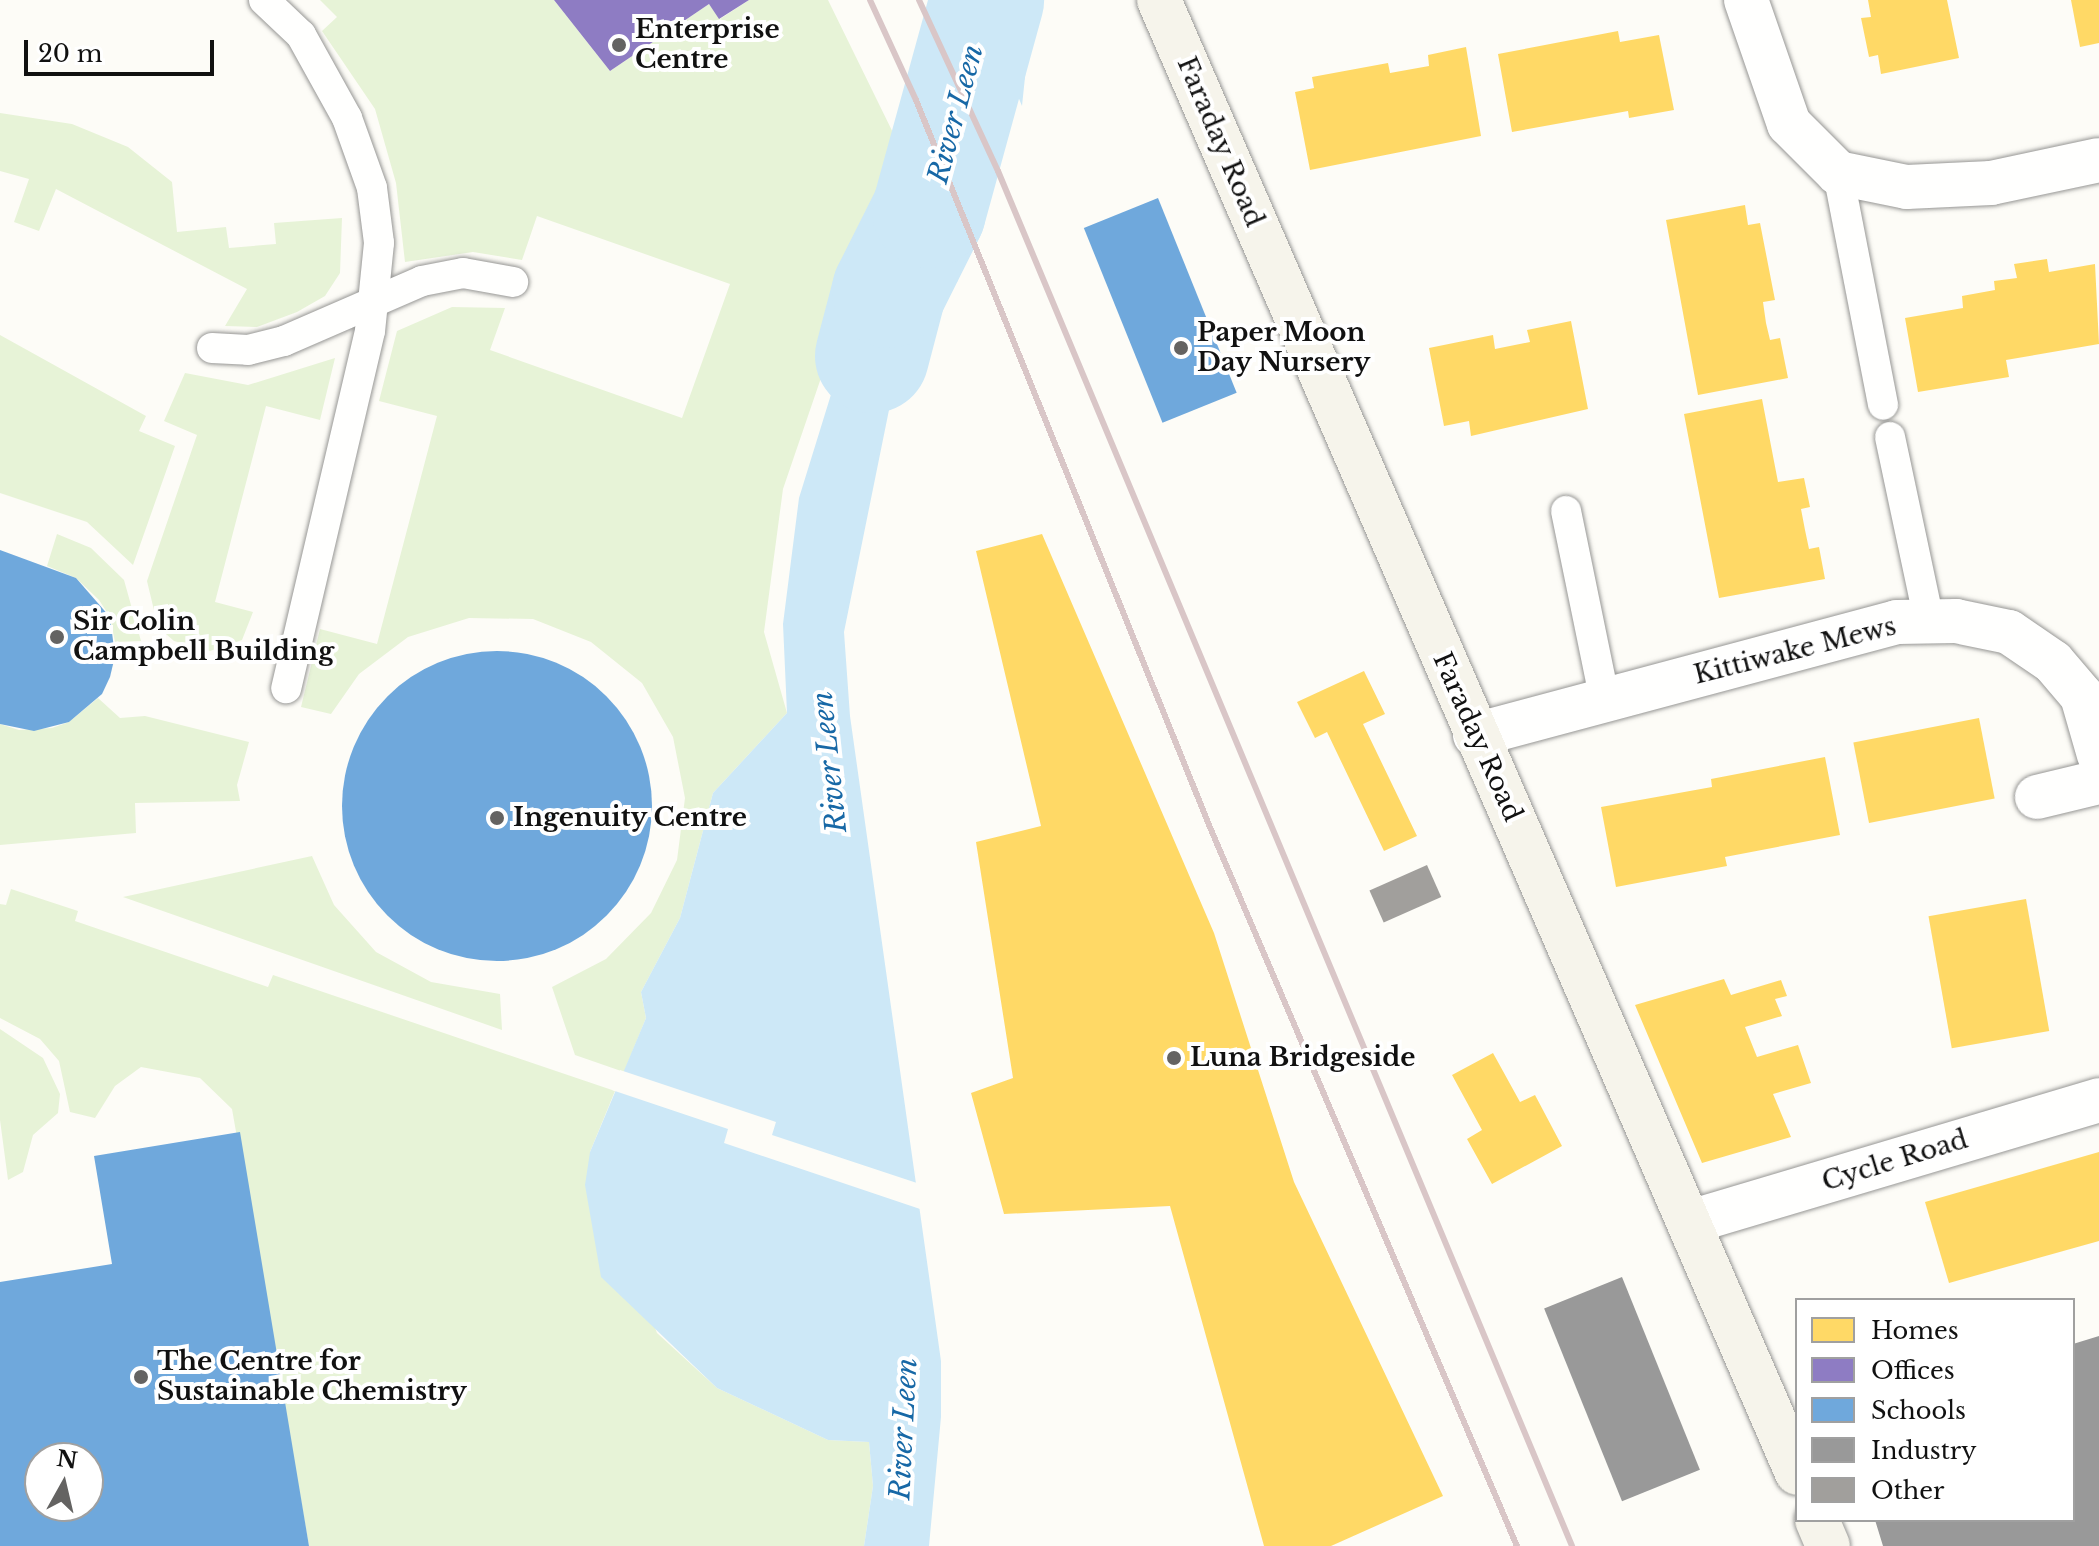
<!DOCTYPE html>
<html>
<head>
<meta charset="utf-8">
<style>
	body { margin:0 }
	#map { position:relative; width:2099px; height:1546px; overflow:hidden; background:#fdfcf7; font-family:"Libre Baskerville",serif }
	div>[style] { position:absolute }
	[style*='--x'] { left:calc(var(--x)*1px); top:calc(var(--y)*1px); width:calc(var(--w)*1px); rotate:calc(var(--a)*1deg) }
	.green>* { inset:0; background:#e7f3d7 }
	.water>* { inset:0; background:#cde8f7 }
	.pier>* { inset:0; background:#fdfcf7 }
	.homes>* { inset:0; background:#ffd966; transform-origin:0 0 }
	.offices>* { inset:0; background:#8e7cc3 }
	.schools>* { inset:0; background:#6fa8dc; transform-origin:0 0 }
	.round { border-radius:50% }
	.industry>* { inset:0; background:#999; transform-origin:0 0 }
	.river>* { height:114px; margin:-57px; padding:0 57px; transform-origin:57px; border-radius:57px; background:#cde8f7 }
	.building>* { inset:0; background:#a19f9c; transform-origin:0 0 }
	.roads { filter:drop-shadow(0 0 2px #979795) drop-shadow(0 0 2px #979795) }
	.lane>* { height:30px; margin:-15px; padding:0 15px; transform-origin:15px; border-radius:15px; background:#fffffe }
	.street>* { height:44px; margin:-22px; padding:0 22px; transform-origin:22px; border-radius:22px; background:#fffffe }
	.secondary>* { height:44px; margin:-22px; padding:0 22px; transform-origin:22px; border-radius:22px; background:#f6f4eb }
	.rail>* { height:6px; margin:-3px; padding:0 3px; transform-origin:3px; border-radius:3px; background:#d9c6c7 }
	.dots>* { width:22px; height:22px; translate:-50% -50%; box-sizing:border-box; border:4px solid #fff; border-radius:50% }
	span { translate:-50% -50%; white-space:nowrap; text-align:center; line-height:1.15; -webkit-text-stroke:8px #fff; paint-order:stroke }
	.poi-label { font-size:26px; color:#111; font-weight:700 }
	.left { translate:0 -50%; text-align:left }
	.street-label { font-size:26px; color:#111 }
	.water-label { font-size:28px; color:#1768a6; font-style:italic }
	.legend { position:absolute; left:1795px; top:1298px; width:280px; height:224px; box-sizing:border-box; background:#fff; border:2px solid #a0a0a0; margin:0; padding:10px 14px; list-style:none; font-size:24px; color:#111 }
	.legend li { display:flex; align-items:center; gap:16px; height:40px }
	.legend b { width:40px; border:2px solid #a0a0a0 }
	.north { position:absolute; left:24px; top:1442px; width:80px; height:80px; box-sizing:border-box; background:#fff; border:2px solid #a0a0a0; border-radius:50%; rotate:8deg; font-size:22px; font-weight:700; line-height:32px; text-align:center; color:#111 }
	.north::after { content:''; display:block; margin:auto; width:28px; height:36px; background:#646362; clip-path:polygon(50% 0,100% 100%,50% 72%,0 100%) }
	.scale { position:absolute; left:24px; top:40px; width:190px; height:36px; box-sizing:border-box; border:4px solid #111; border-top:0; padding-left:10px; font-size:24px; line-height:28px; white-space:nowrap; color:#111; -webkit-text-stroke:6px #fff; paint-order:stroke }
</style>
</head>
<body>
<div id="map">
	<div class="green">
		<div style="clip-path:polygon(320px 0,554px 0,610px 71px,709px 4px,720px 19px,749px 0,828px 0,900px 147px,783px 489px,764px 632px,787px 713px,713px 793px,680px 918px,641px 992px,646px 1018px,624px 1072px,575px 1055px,552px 987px,606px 959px,651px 913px,677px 860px,685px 798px,673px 737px,642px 683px,591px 642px,533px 619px,469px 618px,408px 637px,359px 674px,331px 714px,301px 707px,320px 629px,377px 644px,437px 416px,379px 401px,397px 331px,452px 307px,505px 308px,490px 350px,682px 418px,730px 284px,537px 216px,522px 260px,473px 252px,405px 262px,396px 183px,375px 109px,322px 31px,337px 17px)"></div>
		<div style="clip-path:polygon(0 113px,72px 124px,128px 147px,172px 182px,177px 232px,226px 227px,229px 248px,276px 244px,274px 223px,342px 218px,340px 273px,325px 296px,297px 312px,257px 327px,225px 326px,247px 289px,56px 189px,39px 231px,14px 222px,29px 179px,0 171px)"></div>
		<div style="clip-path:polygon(0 335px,146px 416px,139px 431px,175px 446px,133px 565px,87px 522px,0 493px)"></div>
		<div style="clip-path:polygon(335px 358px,320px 420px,266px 406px,215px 602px,253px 612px,242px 640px,210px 651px,174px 641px,158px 627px,147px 581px,197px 435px,164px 421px,185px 373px,248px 385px)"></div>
		<div style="clip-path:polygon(57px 534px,91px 548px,124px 580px,141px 641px,115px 642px,110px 617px,99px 600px,76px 578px,47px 566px)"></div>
		<div style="clip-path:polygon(98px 698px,120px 718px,145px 716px,249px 742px,237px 785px,240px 801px,135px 803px,136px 833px,0 845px,0 724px,19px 730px,52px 728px,69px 722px)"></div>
		<div style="clip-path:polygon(312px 856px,334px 905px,376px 952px,431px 982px,500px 994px,502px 1030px,123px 897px)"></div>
		<div style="clip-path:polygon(11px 889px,78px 911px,75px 921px,268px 987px,273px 975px,615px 1091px,590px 1152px,657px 1333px,717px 1388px,828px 1440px,869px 1442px,873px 1486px,864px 1546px,309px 1546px,232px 1109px,200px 1078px,141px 1067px,115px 1086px,95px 1118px,70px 1112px,59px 1061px,40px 1039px,0 1018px,0 904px,6px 905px)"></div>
		<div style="clip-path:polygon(0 1029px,43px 1058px,60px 1094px,58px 1113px,33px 1135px,23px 1172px,8px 1180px,0 1120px)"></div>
	</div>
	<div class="water">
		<div style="clip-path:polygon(978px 0,1033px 0,1022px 106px,983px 12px)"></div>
		<div style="clip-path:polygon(900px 147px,958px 281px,916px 302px,906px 326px,844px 632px,850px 716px,941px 1361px,941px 1417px,929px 1546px,864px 1546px,873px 1486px,869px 1442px,828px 1440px,717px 1388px,601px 1277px,585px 1185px,590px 1152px,646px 1018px,641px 992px,680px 918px,713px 793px,787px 713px,783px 624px,799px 498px,889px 207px,889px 180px)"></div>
	</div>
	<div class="pier">
		<div style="clip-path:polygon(974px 0,978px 0,1020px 109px,1018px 107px)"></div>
		<div style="clip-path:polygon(901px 144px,960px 275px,958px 281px,900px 147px)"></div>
		<div style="clip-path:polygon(620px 1070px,776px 1122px,772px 1135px,923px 1185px,926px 1211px,724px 1143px,728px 1129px,612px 1090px)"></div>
	</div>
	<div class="homes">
		<div style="clip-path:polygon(1868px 0,1947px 0,1959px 58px,1881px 74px,1878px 55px,1869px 57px,1861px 18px,1871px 17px)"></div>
		<div style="clip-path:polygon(2071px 0,2099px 0,2099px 43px,2080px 47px)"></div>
		<div style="clip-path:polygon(1618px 31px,1620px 42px,1659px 35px,1674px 110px,1629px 118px,1628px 111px,1512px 132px,1498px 54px)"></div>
		<div style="clip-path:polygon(1466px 47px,1481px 136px,1310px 170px,1295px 92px,1314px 88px,1312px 77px,1388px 63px,1390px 73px,1429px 66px,1428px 55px)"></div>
		<div style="clip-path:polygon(1745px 205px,1748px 225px,1760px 223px,1775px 300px,1763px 302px,1766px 323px,1770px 340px,1780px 338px,1788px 378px,1698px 395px,1666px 220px)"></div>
		<div style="clip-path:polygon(2047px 259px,2049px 272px,2095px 264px,2099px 344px,2006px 360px,2009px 377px,1918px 392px,1905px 318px,1963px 308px,1962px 296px,1995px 290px,1994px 281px,2017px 278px,2014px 264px)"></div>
		<div style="clip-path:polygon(1571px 321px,1588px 409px,1471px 436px,1469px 421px,1444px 426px,1429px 348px,1493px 335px,1495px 349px,1530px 342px,1527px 330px)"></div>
		<div style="clip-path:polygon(1762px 399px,1778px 482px,1804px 478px,1810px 507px,1801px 509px,1805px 530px,1809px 549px,1819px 547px,1825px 579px,1719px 598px,1684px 414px)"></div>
		<div style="clip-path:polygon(1042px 534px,1214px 933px,1294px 1182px,1443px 1496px,1331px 1546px,1264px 1546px,1170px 1206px,1004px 1214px,971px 1093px,1013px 1078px,976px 842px,1041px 826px,976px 551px)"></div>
		<div style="clip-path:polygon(1364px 671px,1385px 714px,1363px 724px,1417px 836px,1384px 851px,1327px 732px,1315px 738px,1297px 702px)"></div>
		<div style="left:1979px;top:718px;width:82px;height:128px;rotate:79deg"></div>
		<div style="clip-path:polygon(1825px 757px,1840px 835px,1725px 857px,1727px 866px,1616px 887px,1601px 807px,1712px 787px,1711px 779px)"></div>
		<div style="left:2026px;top:899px;width:134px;height:99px;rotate:80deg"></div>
		<div style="clip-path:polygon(1724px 979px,1731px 995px,1781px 980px,1787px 996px,1775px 999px,1782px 1016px,1745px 1027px,1757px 1057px,1798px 1045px,1811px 1083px,1773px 1094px,1791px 1137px,1702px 1163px,1635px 1005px)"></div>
		<div style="clip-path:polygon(1493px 1053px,1520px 1102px,1535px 1095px,1562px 1146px,1492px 1184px,1467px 1139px,1482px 1130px,1452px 1075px)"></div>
		<div style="clip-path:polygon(2099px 1152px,2099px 1241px,1949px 1283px,1925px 1202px)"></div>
	</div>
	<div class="offices">
		<div style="clip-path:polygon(554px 0,749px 0,719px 19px,709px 4px,610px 71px)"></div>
	</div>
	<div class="schools">
		<div style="left:1158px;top:198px;width:210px;height:80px;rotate:68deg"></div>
		<div style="clip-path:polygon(0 550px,76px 578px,110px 617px,115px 656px,110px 677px,102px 694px,69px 722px,34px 731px,0 724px)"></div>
		<div class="round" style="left:342px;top:651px;width:310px;height:310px"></div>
		<div style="clip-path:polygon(evenodd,240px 1132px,309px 1546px,0 1546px,0 1282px,112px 1264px,94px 1156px,240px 1132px,40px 1458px,88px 1458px,88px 1506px,40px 1506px,40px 1458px)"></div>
	</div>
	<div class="industry">
		<div style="left:1622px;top:1277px;width:208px;height:84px;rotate:68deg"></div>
		<div style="clip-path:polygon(2099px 1336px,2099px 1546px,1883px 1546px,1875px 1520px,2073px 1520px,2073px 1344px)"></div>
	</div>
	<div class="river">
		<div style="--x:872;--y:356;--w:67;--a:-75.3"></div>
		<div style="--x:889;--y:291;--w:89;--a:-63.4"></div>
		<div style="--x:929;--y:211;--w:219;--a:-74.6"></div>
	</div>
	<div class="building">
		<div style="left:1427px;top:865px;width:35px;height:63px;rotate:66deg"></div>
	</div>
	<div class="roads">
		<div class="lane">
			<div style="--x:264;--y:0;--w:51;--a:43.4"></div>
			<div style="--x:301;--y:35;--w:95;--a:61"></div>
			<div style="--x:347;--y:118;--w:74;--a:70.3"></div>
			<div style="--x:372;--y:188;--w:55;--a:82.7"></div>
			<div style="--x:379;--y:243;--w:88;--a:95.8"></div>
			<div style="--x:370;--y:331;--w:367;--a:103.2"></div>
			<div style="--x:1838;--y:173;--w:236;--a:79"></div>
			<div style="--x:212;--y:348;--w:36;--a:3"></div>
			<div style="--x:248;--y:350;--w:37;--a:-14"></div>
			<div style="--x:284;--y:341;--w:150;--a:-23.5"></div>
			<div style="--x:422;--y:281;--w:42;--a:-11"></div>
			<div style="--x:463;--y:273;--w:51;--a:10.2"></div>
			<div style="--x:1890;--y:437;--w:188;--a:78"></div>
			<div style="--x:1566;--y:511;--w:194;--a:78.4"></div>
		</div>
		<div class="street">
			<div style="--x:1746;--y:0;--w:131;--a:70.9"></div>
			<div style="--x:1789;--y:124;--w:69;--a:45"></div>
			<div style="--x:1838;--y:173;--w:70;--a:11.5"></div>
			<div style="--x:1907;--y:187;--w:84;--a:-2.7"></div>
			<div style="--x:1991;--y:183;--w:110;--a:-12"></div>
			<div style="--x:1475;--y:735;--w:437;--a:-15"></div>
			<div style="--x:1897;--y:622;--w:59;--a:-1"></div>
			<div style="--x:1956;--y:621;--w:54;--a:11.7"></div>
			<div style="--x:2009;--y:632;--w:53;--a:34.3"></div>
			<div style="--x:2053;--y:662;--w:45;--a:49.5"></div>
			<div style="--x:2082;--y:696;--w:61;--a:73.9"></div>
			<div style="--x:2037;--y:797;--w:64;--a:-13.6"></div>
			<div style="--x:1690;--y:1222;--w:427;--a:-16.6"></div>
		</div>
		<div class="secondary">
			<div style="--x:1159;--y:0;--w:1605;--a:66.58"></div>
			<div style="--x:1817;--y:1520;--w:28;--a:67"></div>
		</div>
	</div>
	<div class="rail">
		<div style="--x:870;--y:0;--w:110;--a:65.3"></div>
		<div style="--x:916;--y:100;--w:782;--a:67.99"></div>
		<div style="--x:1209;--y:825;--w:784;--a:66.87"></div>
		<div style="--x:919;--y:0;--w:188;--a:65.2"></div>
		<div style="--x:998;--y:171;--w:1490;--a:67.34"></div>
	</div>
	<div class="dots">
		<div style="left:619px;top:45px;background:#646362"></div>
		<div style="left:1181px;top:348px;background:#646362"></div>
		<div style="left:57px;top:637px;background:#646362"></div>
		<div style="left:497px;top:818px;background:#646362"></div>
		<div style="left:1174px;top:1058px;background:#646362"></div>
		<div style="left:141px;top:1377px;background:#646362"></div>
	</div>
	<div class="poi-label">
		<span class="left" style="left:635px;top:45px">Enterprise<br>Centre</span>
		<span class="left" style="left:1197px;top:348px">Paper Moon<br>Day Nursery</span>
		<span class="left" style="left:73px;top:637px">Sir Colin<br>Campbell Building</span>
		<span class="left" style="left:513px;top:818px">Ingenuity Centre</span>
		<span class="left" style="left:1190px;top:1058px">Luna Bridgeside</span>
		<span class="left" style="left:157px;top:1377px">The Centre for<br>Sustainable Chemistry</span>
	</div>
	<div class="street-label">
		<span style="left:1220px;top:142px;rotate:67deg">Faraday Road</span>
		<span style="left:1795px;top:651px;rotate:-14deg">Kittiwake Mews</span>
		<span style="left:1477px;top:737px;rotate:66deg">Faraday Road</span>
		<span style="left:1895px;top:1161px;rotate:-17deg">Cycle Road</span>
	</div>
	<div class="water-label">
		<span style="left:956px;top:114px;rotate:-75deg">River Leen</span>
		<span style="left:830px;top:762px;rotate:-96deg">River Leen</span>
		<span style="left:904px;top:1429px;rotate:-87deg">River Leen</span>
	</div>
	<ul class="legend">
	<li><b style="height:22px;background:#ffd966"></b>Homes</li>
	<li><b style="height:22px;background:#8e7cc3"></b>Offices</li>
	<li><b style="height:22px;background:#6fa8dc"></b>Schools</li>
	<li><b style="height:22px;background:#999"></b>Industry</li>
	<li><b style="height:22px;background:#a19f9c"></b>Other</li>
	</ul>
	<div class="north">N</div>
	<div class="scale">20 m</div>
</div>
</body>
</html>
